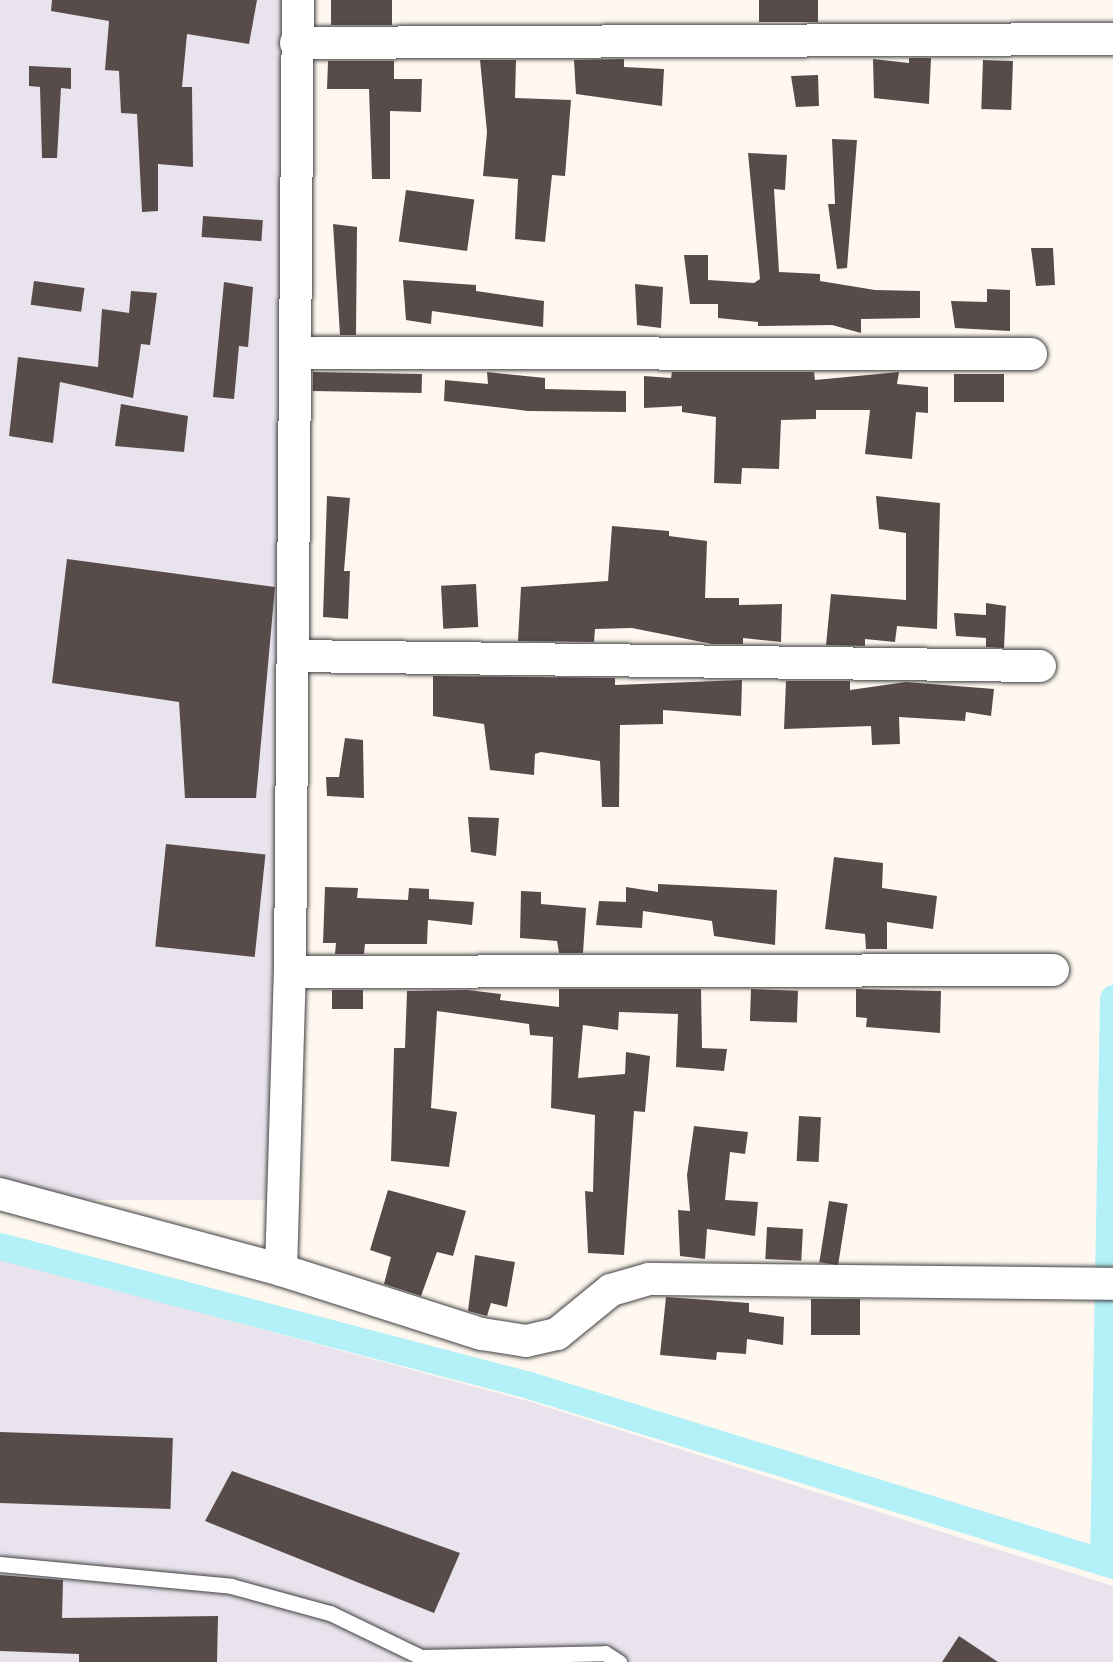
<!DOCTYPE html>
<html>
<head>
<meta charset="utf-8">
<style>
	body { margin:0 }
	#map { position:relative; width:1113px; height:1662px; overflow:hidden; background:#fff8f0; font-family:Literata,serif }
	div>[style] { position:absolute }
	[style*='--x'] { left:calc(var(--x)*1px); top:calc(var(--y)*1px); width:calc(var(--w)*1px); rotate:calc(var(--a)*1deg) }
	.industrial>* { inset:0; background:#e9e3ed; transform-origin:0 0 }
	.canal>* { height:27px; margin:-13.5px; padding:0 13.5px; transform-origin:13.5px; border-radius:13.5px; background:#b3f0f7 }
	.building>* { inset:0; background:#574c4a; transform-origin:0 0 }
	.roads { filter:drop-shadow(0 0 2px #414141) drop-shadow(0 0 2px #414141) }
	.lane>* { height:15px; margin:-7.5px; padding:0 7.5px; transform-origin:7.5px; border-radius:7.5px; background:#fff }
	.street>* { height:32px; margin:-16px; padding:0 16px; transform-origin:16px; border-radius:16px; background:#fff }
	span { translate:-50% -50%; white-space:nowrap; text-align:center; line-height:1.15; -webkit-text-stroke:6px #fff; paint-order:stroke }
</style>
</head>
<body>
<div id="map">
	<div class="industrial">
		<div style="left:0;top:0;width:293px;height:1200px"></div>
		<div style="clip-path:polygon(0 1259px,528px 1401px,1113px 1586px,1113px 1662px,0 1662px)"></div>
	</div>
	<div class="canal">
		<div style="--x:0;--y:1246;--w:547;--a:14.72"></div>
		<div style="--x:529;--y:1385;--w:611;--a:17.13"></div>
		<div style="--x:1103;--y:1562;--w:564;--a:-88.98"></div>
	</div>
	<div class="building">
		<div style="clip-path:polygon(52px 0,257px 0,249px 44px,187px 34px,182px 87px,192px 87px,193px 167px,158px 164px,158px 211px,142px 212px,137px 114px,121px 113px,119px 71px,105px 70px,109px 21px,51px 11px)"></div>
		<div style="left:331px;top:0;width:61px;height:25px"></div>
		<div style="left:759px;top:0;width:59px;height:22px"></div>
		<div style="clip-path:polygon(909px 58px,931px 58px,929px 104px,874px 98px,873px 59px,909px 63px)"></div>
		<div style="clip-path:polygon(624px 59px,624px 67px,664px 69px,662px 106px,576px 94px,574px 60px)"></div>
		<div style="clip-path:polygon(480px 60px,516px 60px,515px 98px,571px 100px,565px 176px,552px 175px,545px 242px,515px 239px,518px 179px,483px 176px,487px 132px)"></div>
		<div style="left:983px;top:60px;width:30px;height:49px;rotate:2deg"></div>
		<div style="clip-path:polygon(328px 61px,394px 61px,394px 79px,422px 79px,421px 112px,390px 111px,390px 179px,372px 179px,369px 89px,327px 89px)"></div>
		<div style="clip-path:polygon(29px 66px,71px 68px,71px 89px,61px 88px,57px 158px,42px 158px,40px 87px,29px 86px)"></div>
		<div style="clip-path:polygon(818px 75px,819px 106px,796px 107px,791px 76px)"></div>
		<div style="clip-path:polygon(832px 139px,857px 140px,847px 268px,837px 269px,828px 204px,835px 204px)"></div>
		<div style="clip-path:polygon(748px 153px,787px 155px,785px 190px,774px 189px,779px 272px,820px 274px,820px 281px,875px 290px,920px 291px,920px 318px,861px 319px,861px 333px,832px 325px,758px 326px,758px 322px,718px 318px,718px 304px,690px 304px,684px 255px,708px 255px,708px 280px,754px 283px,760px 279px)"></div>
		<div style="left:406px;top:190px;width:69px;height:52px;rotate:8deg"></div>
		<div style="left:203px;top:216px;width:60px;height:21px;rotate:4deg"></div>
		<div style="clip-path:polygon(333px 224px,357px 227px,356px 335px,340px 335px)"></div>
		<div style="clip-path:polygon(1031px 248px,1053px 248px,1055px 285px,1036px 286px)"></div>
		<div style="clip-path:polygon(403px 280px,476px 285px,476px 291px,544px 301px,543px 327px,432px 311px,431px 324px,406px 320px)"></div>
		<div style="left:34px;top:281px;width:51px;height:24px;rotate:8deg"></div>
		<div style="clip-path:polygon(224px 282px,253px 287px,248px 347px,239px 346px,234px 399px,213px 397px)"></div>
		<div style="clip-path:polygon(635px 284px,663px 287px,661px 328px,637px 325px)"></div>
		<div style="clip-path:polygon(987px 289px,1010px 290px,1010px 331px,955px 328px,951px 301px,987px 302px)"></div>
		<div style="clip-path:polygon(131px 291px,157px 293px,150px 345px,141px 344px,133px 398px,60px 382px,53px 443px,9px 436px,18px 357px,98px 367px,102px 309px,129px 313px)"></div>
		<div style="left:313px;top:372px;width:109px;height:19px;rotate:1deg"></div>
		<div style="clip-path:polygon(487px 372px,545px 378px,545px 389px,626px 391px,626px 412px,528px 411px,444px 401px,445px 380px,488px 384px)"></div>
		<div style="clip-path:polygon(672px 372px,814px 372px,815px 380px,899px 372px,897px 384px,928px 387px,928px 413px,916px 412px,912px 459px,865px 454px,870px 410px,816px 410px,816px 419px,781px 420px,779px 469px,742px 468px,741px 484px,714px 483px,716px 417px,682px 412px,682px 406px,644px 408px,644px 376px,671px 378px)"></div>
		<div style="left:1004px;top:374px;width:28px;height:50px;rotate:90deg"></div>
		<div style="clip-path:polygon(121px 404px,188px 416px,184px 452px,115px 446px)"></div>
		<div style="clip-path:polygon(327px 496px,350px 498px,344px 571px,350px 571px,348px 619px,323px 617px)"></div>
		<div style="clip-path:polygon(876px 496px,940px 503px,937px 629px,897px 626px,895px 642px,865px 639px,865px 646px,826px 645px,831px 594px,906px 600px,906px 533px,879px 529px)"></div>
		<div style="clip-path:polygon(612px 526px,669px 531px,669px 536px,707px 541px,705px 598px,739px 598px,739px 605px,782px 604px,781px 642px,743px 638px,743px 644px,712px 644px,632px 628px,595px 629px,594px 642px,518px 641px,521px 587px,608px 581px)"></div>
		<div style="clip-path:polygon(67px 559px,275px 587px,256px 798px,185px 798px,179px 702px,52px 683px)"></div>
		<div style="left:476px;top:584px;width:43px;height:35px;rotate:87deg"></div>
		<div style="clip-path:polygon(986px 603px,1006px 606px,1004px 648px,986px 647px,986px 638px,956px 636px,954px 613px,986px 615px)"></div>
		<div style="clip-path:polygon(433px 676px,615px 678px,615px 685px,742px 680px,741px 716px,663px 710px,663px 724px,620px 725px,619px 807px,602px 807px,600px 761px,541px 752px,535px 754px,534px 775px,490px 770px,484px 724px,433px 716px)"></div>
		<div style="clip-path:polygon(786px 681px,850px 681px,850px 690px,906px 682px,994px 689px,991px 716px,966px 712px,965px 721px,899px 717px,900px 744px,872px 745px,871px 726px,784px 729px)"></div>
		<div style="clip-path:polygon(345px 738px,363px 740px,364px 798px,327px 796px,326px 777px,339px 777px)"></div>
		<div style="clip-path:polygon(468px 817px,499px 818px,496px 856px,471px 852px)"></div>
		<div style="left:166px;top:844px;width:100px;height:103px;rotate:6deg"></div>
		<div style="clip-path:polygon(834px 857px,883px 863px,882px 888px,937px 896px,933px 929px,887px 922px,887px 949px,866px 949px,865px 934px,825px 929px)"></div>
		<div style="clip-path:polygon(658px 884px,777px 890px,775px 945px,714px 936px,712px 921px,643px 911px,642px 928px,596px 925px,599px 901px,626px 902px,626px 887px,658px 892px)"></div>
		<div style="clip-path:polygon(325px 887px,358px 888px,357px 898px,408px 900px,409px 888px,429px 889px,429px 899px,474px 902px,472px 925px,428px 920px,427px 944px,365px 944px,364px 954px,335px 954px,336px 943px,323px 943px)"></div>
		<div style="clip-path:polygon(521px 891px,541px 892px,541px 904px,586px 908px,583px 953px,559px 953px,557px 941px,520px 938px)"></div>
		<div style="clip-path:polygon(559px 989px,701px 989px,702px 1048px,727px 1049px,724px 1071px,676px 1067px,678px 1014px,619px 1012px,618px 1030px,583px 1025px,578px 1078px,625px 1074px,626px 1052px,650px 1056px,645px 1112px,634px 1111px,624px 1255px,588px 1253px,585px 1191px,593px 1192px,595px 1115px,551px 1108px,553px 1037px,530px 1035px,529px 1024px,437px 1011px,431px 1108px,457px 1112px,449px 1167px,391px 1161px,394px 1048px,405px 1048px,407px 991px,467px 990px,501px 994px,500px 1000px,559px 1007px)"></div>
		<div style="left:751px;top:989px;width:47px;height:32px;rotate:2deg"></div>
		<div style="clip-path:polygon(856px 989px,941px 991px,940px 1033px,866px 1027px,867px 1018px,856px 1017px)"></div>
		<div style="left:332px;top:990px;width:31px;height:19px"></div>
		<div style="left:799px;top:1116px;width:22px;height:45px;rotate:3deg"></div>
		<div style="clip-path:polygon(694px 1126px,748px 1132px,745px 1154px,730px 1152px,725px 1200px,758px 1202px,755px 1236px,707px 1229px,705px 1259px,680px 1256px,678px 1210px,690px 1211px,687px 1175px)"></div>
		<div style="clip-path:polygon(388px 1190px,466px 1211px,453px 1256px,437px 1252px,421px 1296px,384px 1284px,391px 1257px,370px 1250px)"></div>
		<div style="left:829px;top:1201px;width:19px;height:62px;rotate:9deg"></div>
		<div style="left:767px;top:1227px;width:36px;height:32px;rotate:3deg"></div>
		<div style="clip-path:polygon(475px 1255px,515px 1262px,507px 1307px,491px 1303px,487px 1316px,468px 1311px)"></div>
		<div style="clip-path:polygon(666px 1297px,749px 1303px,749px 1312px,784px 1317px,783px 1345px,747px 1339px,746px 1354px,717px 1352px,716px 1360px,660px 1355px)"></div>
		<div style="left:811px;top:1299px;width:49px;height:36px"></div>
		<div style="left:0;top:1432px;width:173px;height:71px;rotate:2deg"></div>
		<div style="clip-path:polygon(232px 1471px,460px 1553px,434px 1613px,205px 1521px)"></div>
		<div style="clip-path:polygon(0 1575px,63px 1580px,62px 1618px,218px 1616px,217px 1662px,79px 1662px,79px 1654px,0 1651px)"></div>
		<div style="clip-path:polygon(959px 1636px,998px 1662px,942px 1662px)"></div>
	</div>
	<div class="roads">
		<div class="lane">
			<div style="--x:0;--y:1564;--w:232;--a:5.4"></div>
			<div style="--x:231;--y:1586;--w:103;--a:15.3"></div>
			<div style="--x:330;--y:1613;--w:101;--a:25.8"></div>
			<div style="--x:421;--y:1657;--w:184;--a:-1.2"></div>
			<div style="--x:605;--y:1653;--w:17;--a:33"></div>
		</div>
		<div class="street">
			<div style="--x:296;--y:43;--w:817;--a:-0.28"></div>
			<div style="--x:297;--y:353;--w:734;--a:0.08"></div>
			<div style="--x:294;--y:656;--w:746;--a:0.77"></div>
			<div style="--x:290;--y:972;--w:763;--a:-0.15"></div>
			<div style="--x:0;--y:1194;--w:291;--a:15.1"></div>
			<div style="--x:281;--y:1270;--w:211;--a:17.7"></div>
			<div style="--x:482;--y:1334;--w:45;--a:9"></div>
			<div style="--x:526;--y:1341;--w:32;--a:-13"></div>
			<div style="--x:557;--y:1334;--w:70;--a:-39.2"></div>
			<div style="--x:611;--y:1290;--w:40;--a:-16"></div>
			<div style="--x:649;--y:1279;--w:464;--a:0.6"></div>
			<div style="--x:281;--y:1270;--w:298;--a:-88.3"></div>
			<div style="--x:290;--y:972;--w:972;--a:-89.53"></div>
		</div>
	</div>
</div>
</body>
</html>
